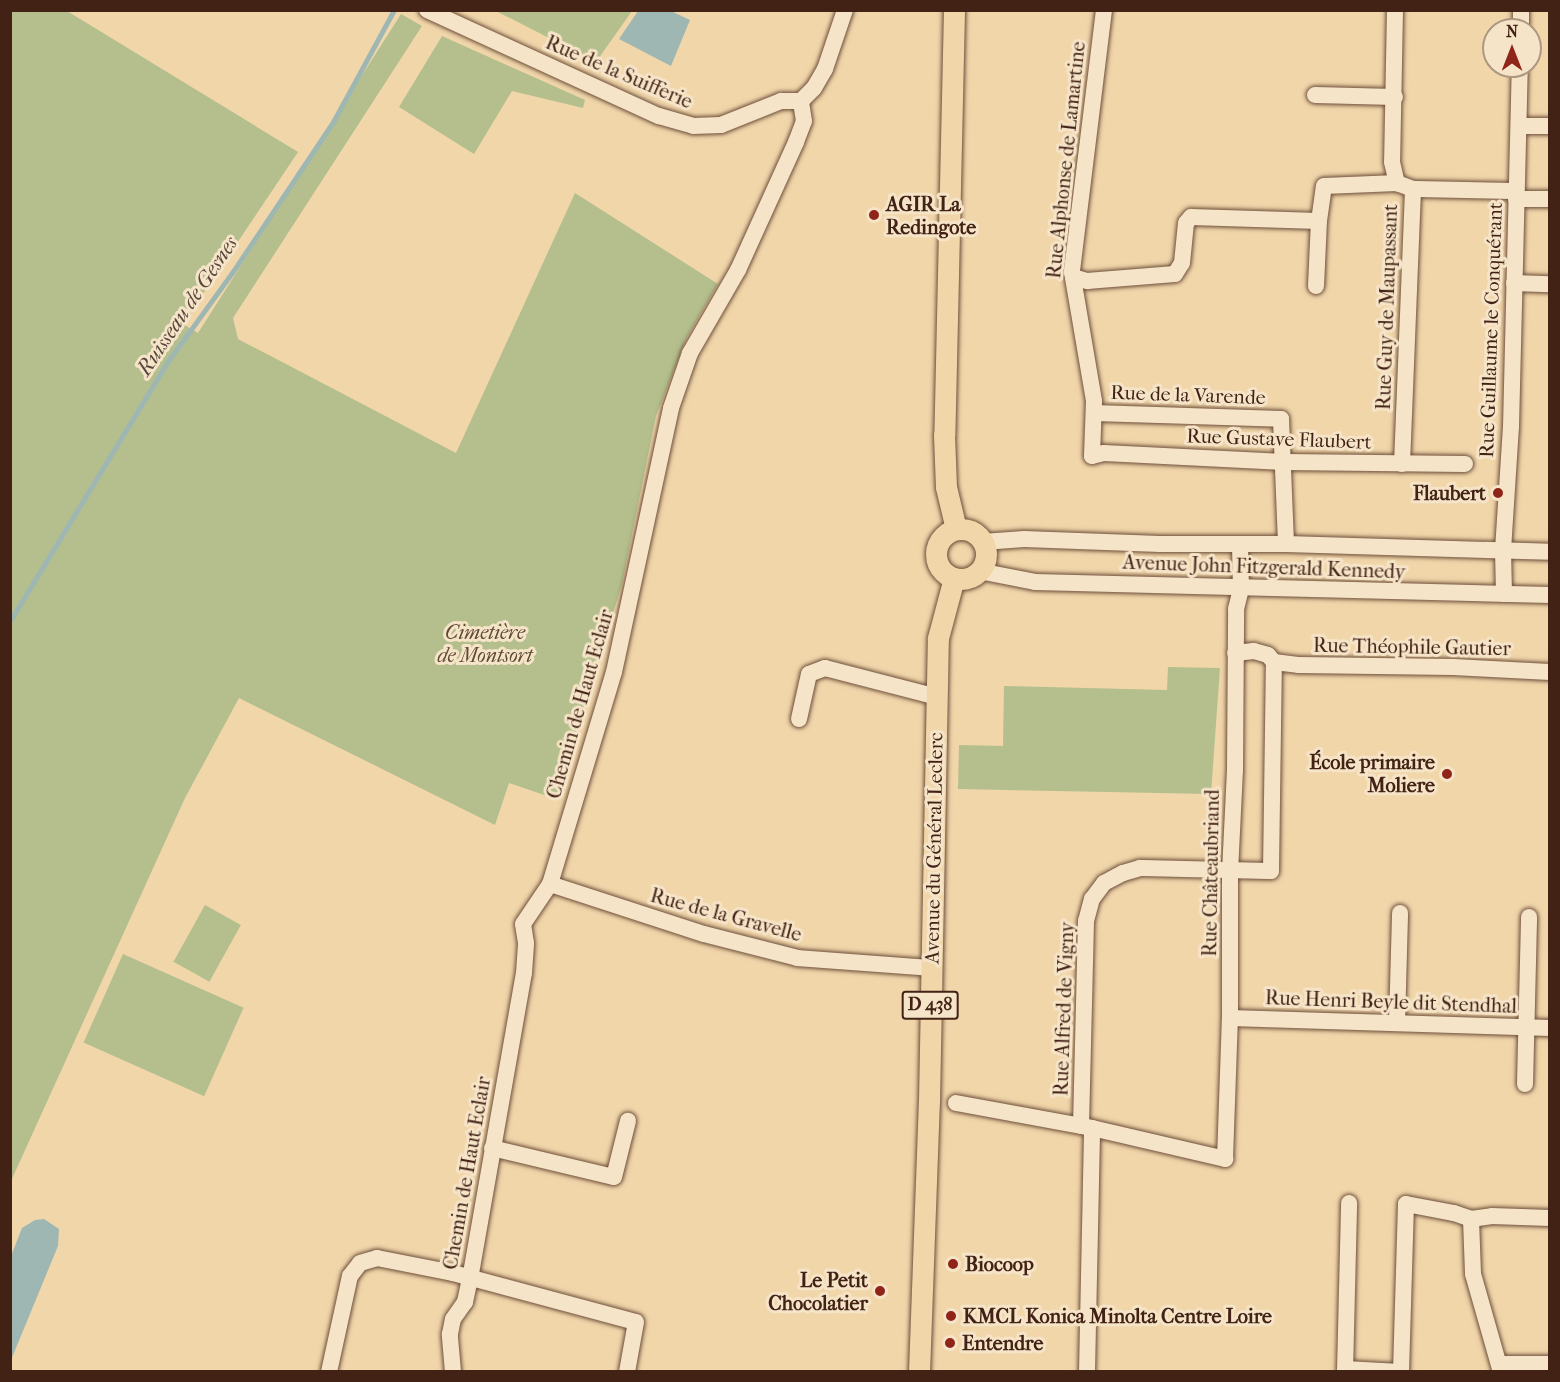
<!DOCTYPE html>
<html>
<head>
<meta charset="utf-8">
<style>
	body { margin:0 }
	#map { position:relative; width:1560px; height:1382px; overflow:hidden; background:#f1d6aa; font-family:"IM FELL French Canon",serif }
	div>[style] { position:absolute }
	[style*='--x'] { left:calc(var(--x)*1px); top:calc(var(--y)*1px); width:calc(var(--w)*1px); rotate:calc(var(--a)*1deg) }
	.green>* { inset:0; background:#b4bf8d; transform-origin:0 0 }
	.water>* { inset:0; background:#9eb7b3 }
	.stream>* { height:4.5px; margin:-2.25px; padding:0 2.25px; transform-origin:2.25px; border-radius:2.25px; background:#9eb7b3 }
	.roads { filter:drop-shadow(0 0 2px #6d4f3a) drop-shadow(0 0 2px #6d4f3a) }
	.minor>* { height:16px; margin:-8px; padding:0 8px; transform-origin:8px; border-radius:8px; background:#f6e4c8 }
	.major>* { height:21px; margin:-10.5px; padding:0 10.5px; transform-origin:10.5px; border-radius:10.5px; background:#f1d6aa }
	.major>.ring { margin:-10.5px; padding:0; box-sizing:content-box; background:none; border:21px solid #f1d6aa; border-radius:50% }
	.dots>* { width:16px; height:16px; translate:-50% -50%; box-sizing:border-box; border:3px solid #f6e4c8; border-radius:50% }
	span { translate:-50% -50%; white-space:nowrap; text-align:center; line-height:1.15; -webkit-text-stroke:6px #f6e4c8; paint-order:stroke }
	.shield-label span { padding:2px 4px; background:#f6e4c8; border:2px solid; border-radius:4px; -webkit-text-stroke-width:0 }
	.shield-label { font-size:18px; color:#412215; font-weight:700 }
	.street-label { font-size:20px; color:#412215 }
	.poi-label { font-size:20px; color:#412215; font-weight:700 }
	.left { translate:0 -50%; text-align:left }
	.right { translate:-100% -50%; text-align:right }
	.park-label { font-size:20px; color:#5e4933; font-style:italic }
	.water-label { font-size:21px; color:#58473c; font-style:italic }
	.frame { position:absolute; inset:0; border:12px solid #412215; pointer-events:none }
	.north { position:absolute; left:1482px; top:18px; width:60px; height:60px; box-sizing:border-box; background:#f6e4c8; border:2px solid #ae9680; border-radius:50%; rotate:0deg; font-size:16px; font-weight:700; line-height:24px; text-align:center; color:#412215 }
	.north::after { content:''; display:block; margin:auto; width:21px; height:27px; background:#8f2418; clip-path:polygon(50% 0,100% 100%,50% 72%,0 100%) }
</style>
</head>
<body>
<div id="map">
	<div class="green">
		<div style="clip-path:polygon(11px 10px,67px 11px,298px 152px,183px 324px,198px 333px,401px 14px,422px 26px,233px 318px,238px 339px,456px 453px,575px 193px,718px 284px,686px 339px,656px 416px,622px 584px,556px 799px,509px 783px,495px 825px,239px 698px,185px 798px,11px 1181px)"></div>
		<div style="clip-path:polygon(496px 11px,632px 11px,596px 62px)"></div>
		<div style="clip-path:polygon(442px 36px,585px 100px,583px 108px,512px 91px,474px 154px,399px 107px)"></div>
		<div style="clip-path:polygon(1168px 667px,1220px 668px,1211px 794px,958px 789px,959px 745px,1003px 746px,1004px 686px,1167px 690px)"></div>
		<div style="left:205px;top:905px;width:41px;height:65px;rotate:29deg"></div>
		<div style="left:123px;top:954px;width:132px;height:97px;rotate:24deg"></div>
	</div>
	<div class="water">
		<div style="clip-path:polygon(638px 11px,671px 11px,690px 20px,671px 66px,619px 39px)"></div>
		<div style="clip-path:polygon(44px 1219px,59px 1229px,58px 1246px,11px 1360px,11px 1256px,22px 1228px,35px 1220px)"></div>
	</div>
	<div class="stream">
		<div style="--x:10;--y:621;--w:306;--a:-58.7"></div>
		<div style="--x:169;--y:360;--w:107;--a:-54.1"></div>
		<div style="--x:232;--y:273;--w:182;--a:-56.2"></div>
		<div style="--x:333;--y:122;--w:128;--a:-61.4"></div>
	</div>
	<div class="roads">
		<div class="minor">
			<div style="--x:427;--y:10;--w:255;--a:24.6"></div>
			<div style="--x:659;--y:116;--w:35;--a:16"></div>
			<div style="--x:693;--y:126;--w:28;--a:-2"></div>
			<div style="--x:721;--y:125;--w:65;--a:-21.8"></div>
			<div style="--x:781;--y:101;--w:20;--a:0"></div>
			<div style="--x:1104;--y:10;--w:264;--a:97"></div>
			<div style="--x:1072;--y:272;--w:131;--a:80.3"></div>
			<div style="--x:1094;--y:401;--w:55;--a:92.1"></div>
			<div style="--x:1092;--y:456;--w:12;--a:-14"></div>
			<div style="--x:1104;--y:453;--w:180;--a:2.9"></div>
			<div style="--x:1284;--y:462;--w:181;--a:0.6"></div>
			<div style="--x:1395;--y:10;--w:152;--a:91.1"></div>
			<div style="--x:1392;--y:162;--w:22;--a:77"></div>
			<div style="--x:1397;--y:183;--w:17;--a:21"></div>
			<div style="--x:1413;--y:189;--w:103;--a:1.1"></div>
			<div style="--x:1521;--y:30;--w:20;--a:-90"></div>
			<div style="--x:1315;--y:95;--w:80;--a:1.4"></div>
			<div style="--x:1519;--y:126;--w:31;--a:0"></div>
			<div style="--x:1516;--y:199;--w:34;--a:0"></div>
			<div style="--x:1073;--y:277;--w:15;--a:16"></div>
			<div style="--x:1087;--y:281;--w:88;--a:-4.5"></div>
			<div style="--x:1175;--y:274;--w:13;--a:-58"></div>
			<div style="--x:1182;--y:263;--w:40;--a:-84.3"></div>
			<div style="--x:1186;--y:223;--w:8;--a:-50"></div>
			<div style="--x:1191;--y:217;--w:128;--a:1.8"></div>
			<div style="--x:1319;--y:221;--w:35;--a:-82"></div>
			<div style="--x:1324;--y:186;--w:73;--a:-2.4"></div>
			<div style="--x:1514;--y:283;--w:36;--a:2"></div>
			<div style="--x:1316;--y:286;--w:65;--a:-87.4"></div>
			<div style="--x:1094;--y:413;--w:187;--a:1.8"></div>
			<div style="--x:1281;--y:419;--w:125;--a:87.7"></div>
			<div style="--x:1402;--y:464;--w:275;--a:-87.7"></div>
			<div style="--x:983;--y:542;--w:41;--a:-4.2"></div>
			<div style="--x:1024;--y:539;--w:136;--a:2.1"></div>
			<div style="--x:1160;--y:544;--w:126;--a:0"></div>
			<div style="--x:1286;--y:544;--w:264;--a:1.7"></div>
			<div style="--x:979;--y:571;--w:57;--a:11.1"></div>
			<div style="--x:1035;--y:582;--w:515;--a:1.45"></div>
			<div style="--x:1504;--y:594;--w:44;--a:-91.3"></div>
			<div style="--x:1503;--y:550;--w:123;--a:-86.3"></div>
			<div style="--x:1511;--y:427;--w:361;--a:-88.6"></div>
			<div style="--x:1274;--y:662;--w:24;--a:7"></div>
			<div style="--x:1298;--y:665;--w:155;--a:0.7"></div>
			<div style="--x:1453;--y:667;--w:97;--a:3"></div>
			<div style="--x:799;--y:719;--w:46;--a:-77.5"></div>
			<div style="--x:809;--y:674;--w:17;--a:-21"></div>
			<div style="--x:825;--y:668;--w:116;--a:14.5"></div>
			<div style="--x:550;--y:884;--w:162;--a:18"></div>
			<div style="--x:704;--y:934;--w:97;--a:14.3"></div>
			<div style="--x:798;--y:958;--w:134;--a:4.3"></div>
			<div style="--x:1230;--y:1018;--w:320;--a:1.8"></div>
			<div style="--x:1397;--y:1023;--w:110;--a:-88.4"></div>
			<div style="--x:1525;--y:1084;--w:167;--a:-88.6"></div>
			<div style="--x:956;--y:1103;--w:138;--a:10.4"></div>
			<div style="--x:1092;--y:1128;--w:137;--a:13.1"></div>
			<div style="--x:1225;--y:1159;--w:141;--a:-88"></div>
			<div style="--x:1230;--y:1018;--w:146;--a:-90"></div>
			<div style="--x:1230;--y:872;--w:102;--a:-87.2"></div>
			<div style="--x:1235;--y:770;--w:161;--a:-89.6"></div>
			<div style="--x:1236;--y:609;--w:21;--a:-76"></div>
			<div style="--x:1241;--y:589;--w:45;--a:-91.3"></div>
			<div style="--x:1081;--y:1126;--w:205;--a:-88.6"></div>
			<div style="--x:1086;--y:921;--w:23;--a:-75"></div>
			<div style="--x:1092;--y:899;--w:20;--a:-53"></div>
			<div style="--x:1104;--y:883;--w:21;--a:-28"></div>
			<div style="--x:1123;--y:873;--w:18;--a:-16"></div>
			<div style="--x:1140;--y:868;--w:131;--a:1.3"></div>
			<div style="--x:1271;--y:871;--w:209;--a:-89.2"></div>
			<div style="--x:1274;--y:662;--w:9;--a:-131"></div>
			<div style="--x:1268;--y:655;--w:15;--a:-164"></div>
			<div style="--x:1254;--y:651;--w:19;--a:174"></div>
			<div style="--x:492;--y:1148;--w:125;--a:13.4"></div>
			<div style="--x:614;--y:1177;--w:58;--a:-76"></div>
			<div style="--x:1471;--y:1219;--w:55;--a:87.9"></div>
			<div style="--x:1473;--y:1274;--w:102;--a:74.1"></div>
			<div style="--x:1500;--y:1364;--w:50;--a:0"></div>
			<div style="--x:1345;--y:1369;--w:55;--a:3.1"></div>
			<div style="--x:329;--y:1372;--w:98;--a:-77.7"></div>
			<div style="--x:350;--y:1276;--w:16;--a:-52"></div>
			<div style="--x:360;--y:1263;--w:18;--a:-16"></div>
			<div style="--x:377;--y:1258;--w:77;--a:11.2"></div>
			<div style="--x:453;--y:1273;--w:189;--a:15"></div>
			<div style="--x:636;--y:1322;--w:51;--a:100.2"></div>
			<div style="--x:453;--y:1372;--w:38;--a:-95"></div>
			<div style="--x:450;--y:1334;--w:15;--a:-79"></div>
			<div style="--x:453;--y:1319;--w:21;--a:-55"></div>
			<div style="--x:465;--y:1302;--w:24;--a:-78"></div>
			<div style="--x:470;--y:1279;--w:311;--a:-80"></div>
			<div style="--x:524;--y:973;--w:30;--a:-86"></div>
			<div style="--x:526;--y:943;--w:19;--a:-99"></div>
			<div style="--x:523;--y:924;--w:48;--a:-56"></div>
			<div style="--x:550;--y:884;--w:221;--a:-73.2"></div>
			<div style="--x:614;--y:672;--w:270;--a:-77.8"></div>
			<div style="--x:671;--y:408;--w:58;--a:-70.9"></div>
			<div style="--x:690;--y:353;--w:96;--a:-60"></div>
			<div style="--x:738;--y:270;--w:141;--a:-65.6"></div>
			<div style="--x:796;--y:142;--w:22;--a:-69"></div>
			<div style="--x:804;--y:121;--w:20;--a:-99"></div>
			<div style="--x:801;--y:101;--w:18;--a:-45"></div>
			<div style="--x:814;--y:88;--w:22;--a:-60"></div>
			<div style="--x:825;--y:69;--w:62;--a:-71.3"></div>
			<div style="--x:1087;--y:1372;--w:244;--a:-88.8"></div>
			<div style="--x:1345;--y:1372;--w:169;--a:-88.6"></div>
			<div style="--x:1401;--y:1372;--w:168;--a:-88.3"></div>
			<div style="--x:1406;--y:1204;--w:49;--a:10.6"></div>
			<div style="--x:1454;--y:1213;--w:18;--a:19"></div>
			<div style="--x:1471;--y:1219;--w:21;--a:-8"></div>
			<div style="--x:1492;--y:1216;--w:58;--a:2"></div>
		</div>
		<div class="major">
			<div style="--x:954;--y:10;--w:425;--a:91.3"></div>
			<div style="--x:944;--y:435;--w:52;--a:87.8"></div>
			<div style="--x:946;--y:487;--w:43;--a:76.6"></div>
			<div class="ring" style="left:936px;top:529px;width:29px;height:29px"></div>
			<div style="--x:919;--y:1372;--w:271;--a:-87.9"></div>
			<div style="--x:929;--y:1101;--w:463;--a:-88.9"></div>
			<div style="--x:938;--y:638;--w:62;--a:-75.1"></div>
		</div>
	</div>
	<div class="dots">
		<div style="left:874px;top:215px;background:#8f2418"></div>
		<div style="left:1498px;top:493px;background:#8f2418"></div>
		<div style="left:1447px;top:774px;background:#8f2418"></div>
		<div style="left:953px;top:1264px;background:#8f2418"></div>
		<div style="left:880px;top:1291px;background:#8f2418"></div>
		<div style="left:951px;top:1316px;background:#8f2418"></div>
		<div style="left:950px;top:1343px;background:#8f2418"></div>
	</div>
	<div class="shield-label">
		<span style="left:930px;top:1005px">D 438</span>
	</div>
	<div class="street-label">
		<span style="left:619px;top:72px;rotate:23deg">Rue de la Suifferie</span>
		<span style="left:1066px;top:160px;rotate:-84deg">Rue Alphonse de Lamartine</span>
		<span style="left:1387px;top:307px;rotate:-88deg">Rue Guy de Maupassant</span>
		<span style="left:1491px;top:330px;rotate:-88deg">Rue Guillaume le Conquérant</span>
		<span style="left:1188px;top:395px;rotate:2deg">Rue de la Varende</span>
		<span style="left:1279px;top:439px;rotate:2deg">Rue Gustave Flaubert</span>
		<span style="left:1264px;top:567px;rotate:2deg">Avenue John Fitzgerald Kennedy</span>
		<span style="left:1412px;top:647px;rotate:1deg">Rue Théophile Gautier</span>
		<span style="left:580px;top:704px;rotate:-74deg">Chemin de Haut Eclair</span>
		<span style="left:934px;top:848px;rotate:-89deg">Avenue du Général Leclerc</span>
		<span style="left:1211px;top:873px;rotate:-89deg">Rue Châteaubriand</span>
		<span style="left:726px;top:915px;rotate:15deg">Rue de la Gravelle</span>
		<span style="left:1391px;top:1002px;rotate:2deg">Rue Henri Beyle dit Stendhal</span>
		<span style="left:1064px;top:1009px;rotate:-88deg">Rue Alfred de Vigny</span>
		<span style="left:467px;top:1173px;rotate:-80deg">Chemin de Haut Eclair</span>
	</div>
	<div class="poi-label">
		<span class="left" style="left:886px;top:216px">AGIR La<br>Redingote</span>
		<span class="right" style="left:1486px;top:493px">Flaubert</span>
		<span class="right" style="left:1435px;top:774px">École primaire<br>Moliere</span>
		<span class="left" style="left:965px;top:1264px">Biocoop</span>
		<span class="right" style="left:868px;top:1292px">Le Petit<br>Chocolatier</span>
		<span class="left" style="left:963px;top:1316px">KMCL Konica Minolta Centre Loire</span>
		<span class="left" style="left:962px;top:1343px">Entendre</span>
	</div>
	<div class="park-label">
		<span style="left:485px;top:644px">Cimetière<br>de Montsort</span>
	</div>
	<div class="water-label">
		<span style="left:187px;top:306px;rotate:-56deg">Ruisseau de Gesnes</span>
	</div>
	<div class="frame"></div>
	<div class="north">N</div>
</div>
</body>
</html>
